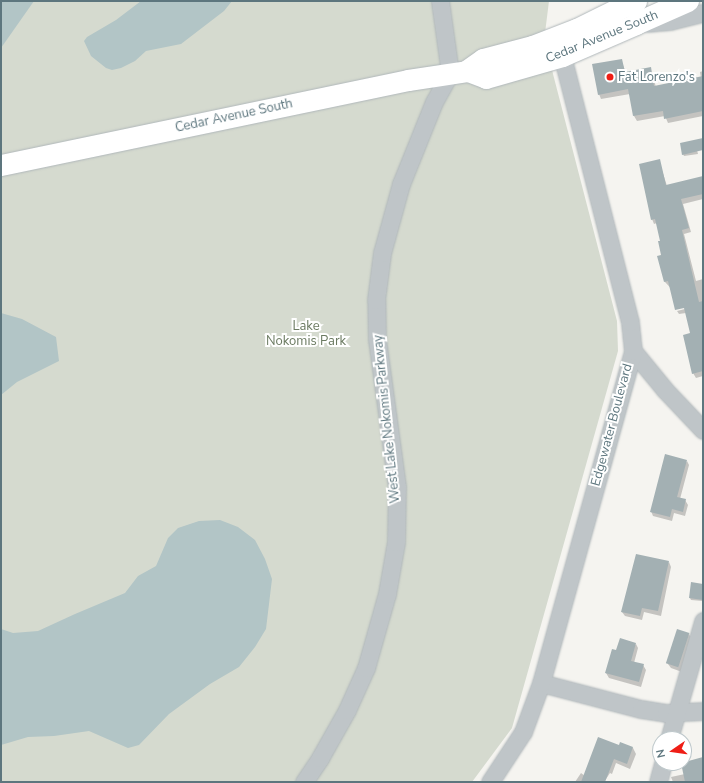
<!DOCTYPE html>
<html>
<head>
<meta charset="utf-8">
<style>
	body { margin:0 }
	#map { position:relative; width:704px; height:783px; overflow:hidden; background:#f5f4f0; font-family:"Nunito Sans",sans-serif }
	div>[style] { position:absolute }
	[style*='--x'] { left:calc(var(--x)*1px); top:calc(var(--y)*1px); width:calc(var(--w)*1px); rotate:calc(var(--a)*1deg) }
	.green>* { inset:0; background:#d5dacf }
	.water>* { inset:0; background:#b2c5c6 }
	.shadow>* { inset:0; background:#0003 }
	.building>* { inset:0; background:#a3b0b3; transform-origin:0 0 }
	.roads { filter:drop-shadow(0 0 1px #b0b7ba) drop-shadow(0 0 1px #b0b7ba) }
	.minor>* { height:17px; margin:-8.5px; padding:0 8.5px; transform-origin:8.5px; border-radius:8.5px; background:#bfc5c8 }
	.major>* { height:21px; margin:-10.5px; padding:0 10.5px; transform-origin:10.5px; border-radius:10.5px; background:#fff }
	.highway>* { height:22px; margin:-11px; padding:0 11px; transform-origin:11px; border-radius:11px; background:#fff }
	.dots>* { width:11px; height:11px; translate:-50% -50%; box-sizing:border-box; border:2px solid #fff; border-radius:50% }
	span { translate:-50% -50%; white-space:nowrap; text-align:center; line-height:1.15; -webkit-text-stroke:4px #fff; paint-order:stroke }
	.street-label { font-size:13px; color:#5d767e }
	.poi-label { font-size:13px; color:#5d767e }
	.left { translate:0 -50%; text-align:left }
	.park-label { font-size:13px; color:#6b7a61 }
	.frame { position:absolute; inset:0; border:2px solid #5d767e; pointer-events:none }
	.north { position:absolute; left:652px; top:731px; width:40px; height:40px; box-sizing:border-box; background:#fff; border:1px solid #bec8cb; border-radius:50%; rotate:257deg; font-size:11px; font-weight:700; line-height:16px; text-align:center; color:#5d767e }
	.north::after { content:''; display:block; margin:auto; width:14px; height:18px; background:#ef1e16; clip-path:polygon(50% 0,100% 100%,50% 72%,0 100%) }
</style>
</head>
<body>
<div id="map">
	<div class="green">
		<div style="clip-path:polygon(1px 1px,549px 1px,545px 33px,553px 74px,617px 321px,618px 351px,512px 728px,472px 782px,1px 782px)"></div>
	</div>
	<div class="water">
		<div style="clip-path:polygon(1px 1px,34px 1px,1px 48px)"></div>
		<div style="clip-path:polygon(141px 1px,232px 1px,224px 11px,181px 44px,146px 51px,135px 61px,121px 68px,112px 70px,106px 68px,91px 56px,84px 41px,87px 37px,116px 20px)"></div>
		<div style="clip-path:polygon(1px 313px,22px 319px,56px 337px,59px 361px,17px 382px,1px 395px)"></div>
		<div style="clip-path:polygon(220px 520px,238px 527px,255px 540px,265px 559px,272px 579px,266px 629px,255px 647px,239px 667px,210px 684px,169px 714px,139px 745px,128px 748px,89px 731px,54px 736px,28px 737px,1px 745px,1px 629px,13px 633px,38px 631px,75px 614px,125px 593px,138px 576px,156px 566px,168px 538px,178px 528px,199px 521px)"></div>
	</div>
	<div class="shadow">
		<div style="clip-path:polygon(621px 60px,626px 73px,650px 68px,656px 87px,701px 78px,700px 72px,703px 71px,703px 116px,668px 123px,665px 116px,637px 121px,634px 116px,630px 94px,601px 99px,599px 94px)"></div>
		<div style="clip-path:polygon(695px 143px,698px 154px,684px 156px,683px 154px)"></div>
		<div style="clip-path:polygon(659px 161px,667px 186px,703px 177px,703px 199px,683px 204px,691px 232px,684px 234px,696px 281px,703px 279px,703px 376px,696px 378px,693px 373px,691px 334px,686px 313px,679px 314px,677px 311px,689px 308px,665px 282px,662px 241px,657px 223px,654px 224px,652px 219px)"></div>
		<div style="clip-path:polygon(687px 461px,689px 465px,680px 499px,685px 500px,688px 505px,685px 516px,674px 513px,672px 521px,653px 516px,651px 511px)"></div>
		<div style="clip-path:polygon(669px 562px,671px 567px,661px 616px,644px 612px,642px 620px,625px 616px,622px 612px)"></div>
		<div style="clip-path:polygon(703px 585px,703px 601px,691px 600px,690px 598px)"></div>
		<div style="clip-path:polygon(689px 634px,691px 638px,682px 672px,671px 668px,668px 664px)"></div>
		<div style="clip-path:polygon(636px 644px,638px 648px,634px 663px,643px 665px,646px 670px,641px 687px,609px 678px,606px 673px)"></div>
		<div style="clip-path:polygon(621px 744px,633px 748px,636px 754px,630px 769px,616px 763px,612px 774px,610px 773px,604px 782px,575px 782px,581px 773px,585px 776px,620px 747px)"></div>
		<div style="clip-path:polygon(703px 759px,703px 782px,673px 782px,671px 777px,685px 774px)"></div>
	</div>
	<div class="building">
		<div style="clip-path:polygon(622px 59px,625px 72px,651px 67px,654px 86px,703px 76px,703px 111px,664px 119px,663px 111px,633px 116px,628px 89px,598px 95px,592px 64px)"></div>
		<div style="clip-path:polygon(703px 138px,703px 150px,682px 155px,680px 143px)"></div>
		<div style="clip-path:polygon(660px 159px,666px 185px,703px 176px,703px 194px,681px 199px,689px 228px,682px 230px,699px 302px,703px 301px,703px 371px,692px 374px,683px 335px,690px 333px,684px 308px,675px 310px,668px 281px,664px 282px,657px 256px,661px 255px,658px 241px,660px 241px,655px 219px,651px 220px,639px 164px)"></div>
		<div style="clip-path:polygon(665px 454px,687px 460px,677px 497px,686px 499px,683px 512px,672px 509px,670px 517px,650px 512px)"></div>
		<div style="clip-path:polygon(636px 554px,669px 561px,658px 611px,642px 608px,640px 616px,621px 612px)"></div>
		<div style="clip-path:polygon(691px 582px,703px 584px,703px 600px,689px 598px)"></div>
		<div style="left:677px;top:629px;width:13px;height:36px;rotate:18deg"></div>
		<div style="clip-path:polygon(620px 638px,636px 643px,631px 661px,644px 664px,639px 682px,605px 673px,612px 649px,616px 650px)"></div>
		<div style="clip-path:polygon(598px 737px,619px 745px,620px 742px,633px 747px,627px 764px,614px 759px,605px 782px,581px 782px)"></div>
		<div style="clip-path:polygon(703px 757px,703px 782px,685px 782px,681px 763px)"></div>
	</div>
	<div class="roads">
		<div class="minor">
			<div style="--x:646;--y:23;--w:24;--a:-5"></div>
			<div style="--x:670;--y:21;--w:34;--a:-14"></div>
			<div style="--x:633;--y:351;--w:50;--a:50.6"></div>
			<div style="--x:665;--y:390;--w:55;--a:46.5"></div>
			<div style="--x:541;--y:683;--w:103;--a:14.6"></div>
			<div style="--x:641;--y:709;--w:25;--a:9"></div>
			<div style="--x:666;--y:713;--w:37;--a:-3"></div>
			<div style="--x:669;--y:739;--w:123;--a:-73.9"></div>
			<div style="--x:304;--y:782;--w:29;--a:-56"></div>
			<div style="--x:320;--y:758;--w:55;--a:-60.6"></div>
			<div style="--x:347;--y:710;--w:46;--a:-65.7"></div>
			<div style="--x:366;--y:668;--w:77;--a:-74.2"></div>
			<div style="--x:387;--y:594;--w:53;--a:-80.2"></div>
			<div style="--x:396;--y:542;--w:55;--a:-89"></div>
			<div style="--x:397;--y:487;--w:149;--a:-97.7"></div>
			<div style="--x:377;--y:339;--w:39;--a:-91"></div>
			<div style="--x:376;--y:300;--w:47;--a:-82.7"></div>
			<div style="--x:382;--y:253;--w:72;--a:-74.6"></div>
			<div style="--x:401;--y:184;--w:88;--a:-68.1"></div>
			<div style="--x:434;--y:102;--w:33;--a:-61"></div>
			<div style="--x:450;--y:73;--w:73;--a:-97.9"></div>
			<div style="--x:490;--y:782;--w:60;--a:-56.6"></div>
			<div style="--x:523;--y:732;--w:52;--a:-69.8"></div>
			<div style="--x:541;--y:683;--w:345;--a:-74.5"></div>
			<div style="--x:633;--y:351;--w:29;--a:-96"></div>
			<div style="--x:630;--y:322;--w:275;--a:-104.3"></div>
			<div style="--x:658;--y:782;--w:20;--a:-75"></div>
		</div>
		<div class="major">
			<div style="--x:1;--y:165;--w:416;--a:-11.8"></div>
			<div style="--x:408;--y:80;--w:61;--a:-8.5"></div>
			<div style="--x:468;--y:71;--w:19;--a:21"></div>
			<div style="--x:486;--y:78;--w:79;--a:-16.1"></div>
			<div style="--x:562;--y:56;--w:81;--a:-23.4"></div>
		</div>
		<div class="highway">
			<div style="--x:636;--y:24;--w:57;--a:-23.9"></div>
			<div style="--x:468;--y:71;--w:19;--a:-35"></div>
			<div style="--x:484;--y:60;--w:51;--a:-14.9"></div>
			<div style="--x:533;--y:47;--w:47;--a:-21.1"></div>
			<div style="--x:577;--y:30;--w:66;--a:-26.2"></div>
		</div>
	</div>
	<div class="dots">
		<div style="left:610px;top:77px;background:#ef1e16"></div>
	</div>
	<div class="street-label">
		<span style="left:602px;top:37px;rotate:-22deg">Cedar Avenue South</span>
		<span style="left:234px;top:116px;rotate:-12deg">Cedar Avenue South</span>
		<span style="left:387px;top:419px;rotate:-96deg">West Lake Nokomis Parkway</span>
		<span style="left:612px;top:425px;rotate:-75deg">Edgewater Boulevard</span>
	</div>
	<div class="poi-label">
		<span class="left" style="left:618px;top:77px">Fat Lorenzo's</span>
	</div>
	<div class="park-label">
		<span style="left:306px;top:334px">Lake<br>Nokomis Park</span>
	</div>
	<div class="frame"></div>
	<div class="north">N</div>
</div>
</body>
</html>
